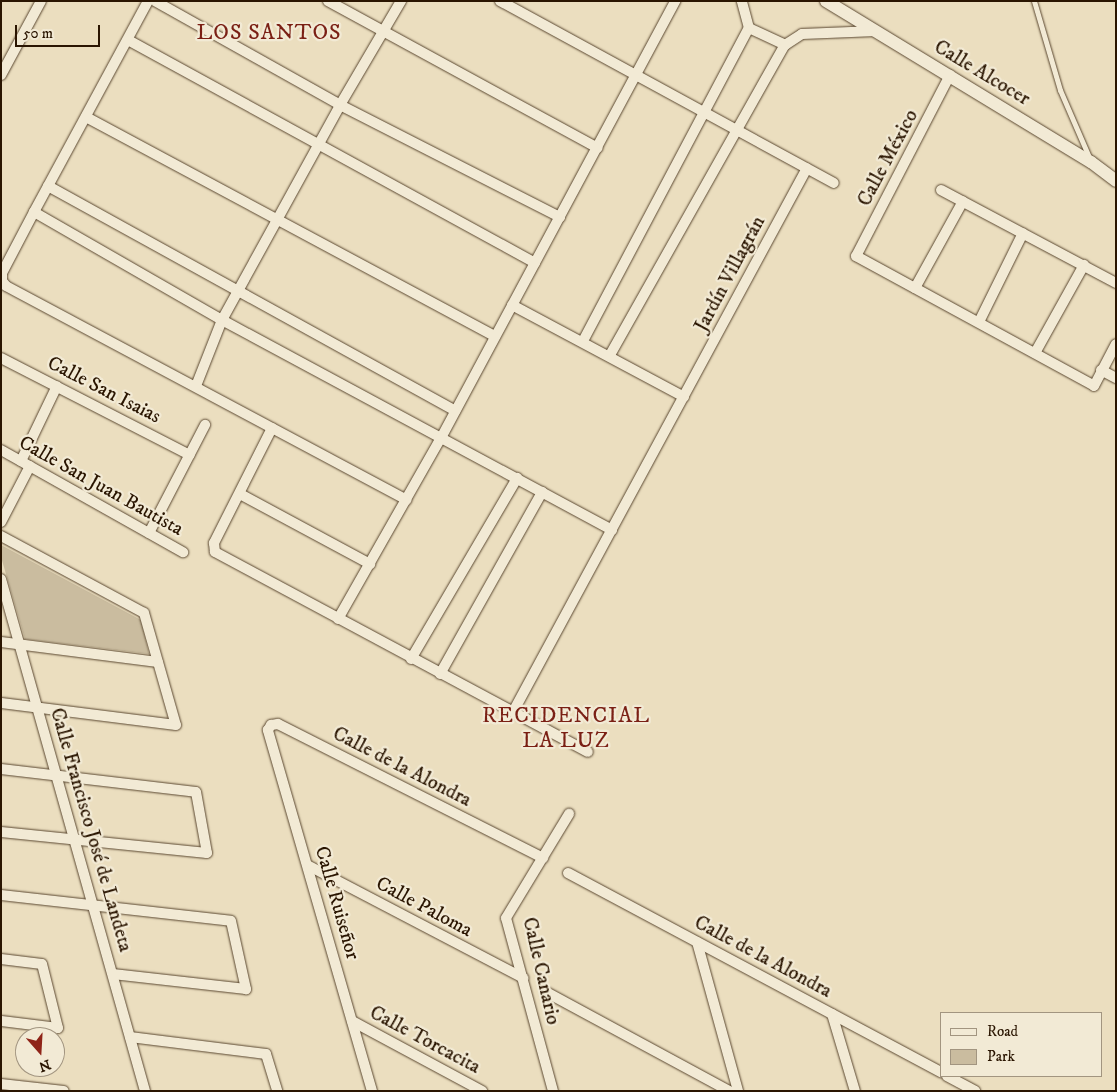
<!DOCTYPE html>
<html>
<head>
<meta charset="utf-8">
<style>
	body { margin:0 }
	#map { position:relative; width:1117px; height:1092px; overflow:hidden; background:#ebdebf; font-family:"IM FELL DW Pica",serif }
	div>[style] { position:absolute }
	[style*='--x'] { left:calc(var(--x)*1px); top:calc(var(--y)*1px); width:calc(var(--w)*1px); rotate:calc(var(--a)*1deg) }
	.green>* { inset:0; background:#cabc9f }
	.roads { filter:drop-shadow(0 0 1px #5a4730) drop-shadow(0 0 1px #5a4730) }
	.service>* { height:5px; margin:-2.5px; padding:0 2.5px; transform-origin:2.5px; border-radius:2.5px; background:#f2ead5 }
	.minor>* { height:10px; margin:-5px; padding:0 5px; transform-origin:5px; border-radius:5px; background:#f2ead5 }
	.tertiary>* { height:12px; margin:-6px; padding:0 6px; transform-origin:6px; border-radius:6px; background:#f2ead5 }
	span { translate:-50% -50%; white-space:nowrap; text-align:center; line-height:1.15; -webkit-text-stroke:4.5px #f2ead5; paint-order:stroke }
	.street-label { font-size:20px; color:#2a1501 }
	.quarter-label { font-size:22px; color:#7a1f14; letter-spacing:1px }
	.frame { position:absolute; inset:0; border:2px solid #2a1501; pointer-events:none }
	.legend { position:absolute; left:940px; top:1012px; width:162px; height:65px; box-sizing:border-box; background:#f2ead5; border:1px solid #a29580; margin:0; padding:6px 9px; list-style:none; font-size:15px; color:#2a1501 }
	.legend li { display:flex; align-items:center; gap:10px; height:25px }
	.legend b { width:25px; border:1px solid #a29580 }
	.north { position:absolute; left:15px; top:1027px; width:50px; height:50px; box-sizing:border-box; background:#f2ead5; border:1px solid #a29580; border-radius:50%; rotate:161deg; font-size:14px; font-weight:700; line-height:20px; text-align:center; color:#2a1501 }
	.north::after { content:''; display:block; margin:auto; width:18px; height:22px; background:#8f2418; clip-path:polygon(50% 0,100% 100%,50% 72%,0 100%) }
	.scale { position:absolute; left:15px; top:25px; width:85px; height:22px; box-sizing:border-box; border:2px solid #2a1501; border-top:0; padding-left:6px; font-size:15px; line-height:18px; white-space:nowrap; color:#2a1501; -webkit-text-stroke:4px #f2ead5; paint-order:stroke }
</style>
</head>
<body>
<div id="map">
	<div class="green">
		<div style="clip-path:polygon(1px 545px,141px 620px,149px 654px,25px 639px,1px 557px)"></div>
	</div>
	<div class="roads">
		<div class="service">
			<div style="--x:1034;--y:1;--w:93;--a:73.7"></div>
			<div style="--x:1060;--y:90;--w:73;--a:66.6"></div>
		</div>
		<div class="minor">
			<div style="--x:148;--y:1;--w:240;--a:118.4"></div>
			<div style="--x:34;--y:212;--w:69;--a:117.7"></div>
			<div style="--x:2;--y:273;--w:8;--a:90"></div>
			<div style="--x:2;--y:281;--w:6;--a:51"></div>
			<div style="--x:6;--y:286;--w:454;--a:28.1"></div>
			<div style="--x:155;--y:1;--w:212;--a:29.3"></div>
			<div style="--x:340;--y:105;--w:247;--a:27"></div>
			<div style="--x:328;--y:1;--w:307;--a:28.6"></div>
			<div style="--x:500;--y:1;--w:380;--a:28.6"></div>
			<div style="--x:749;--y:28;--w:40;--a:25"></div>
			<div style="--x:128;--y:40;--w:464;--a:28.7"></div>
			<div style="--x:1;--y:75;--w:84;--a:-61.6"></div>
			<div style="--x:950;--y:75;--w:204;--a:117.4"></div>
			<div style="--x:856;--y:256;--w:271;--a:28.6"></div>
			<div style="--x:1094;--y:386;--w:47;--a:-62.4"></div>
			<div style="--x:86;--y:117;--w:464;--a:28.2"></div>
			<div style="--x:48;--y:186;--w:465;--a:28.9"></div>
			<div style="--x:941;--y:190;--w:198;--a:28"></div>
			<div style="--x:34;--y:212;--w:217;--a:29.9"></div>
			<div style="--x:222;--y:320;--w:443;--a:28.3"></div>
			<div style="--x:915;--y:288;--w:99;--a:-61.1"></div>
			<div style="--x:512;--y:305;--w:195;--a:28.1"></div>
			<div style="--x:979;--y:322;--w:99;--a:-63.7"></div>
			<div style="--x:583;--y:341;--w:354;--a:-62.1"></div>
			<div style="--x:749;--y:28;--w:28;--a:-105"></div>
			<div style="--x:1035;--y:353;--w:101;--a:-60.9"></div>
			<div style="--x:610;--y:355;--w:356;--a:-60.6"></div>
			<div style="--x:785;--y:45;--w:20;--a:-33"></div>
			<div style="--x:802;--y:34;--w:74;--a:-2.3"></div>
			<div style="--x:1;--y:358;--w:212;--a:27.2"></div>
			<div style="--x:1101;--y:370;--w:17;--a:28"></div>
			<div style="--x:196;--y:386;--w:71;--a:-68.5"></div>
			<div style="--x:222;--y:320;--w:245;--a:-61.2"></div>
			<div style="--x:340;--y:105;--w:121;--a:-59.6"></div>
			<div style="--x:272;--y:428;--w:129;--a:116.8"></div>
			<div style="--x:214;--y:543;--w:9;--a:84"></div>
			<div style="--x:215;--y:552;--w:423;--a:28.2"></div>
			<div style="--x:1;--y:450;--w:209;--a:29.3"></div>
			<div style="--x:21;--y:461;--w:83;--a:-64.4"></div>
			<div style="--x:240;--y:494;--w:148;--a:28.3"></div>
			<div style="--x:1;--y:522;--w:63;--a:-62.6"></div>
			<div style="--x:149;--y:533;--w:122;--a:-62.6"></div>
			<div style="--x:1;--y:536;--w:162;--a:28.3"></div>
			<div style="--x:144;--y:613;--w:116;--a:74.1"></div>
			<div style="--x:176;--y:725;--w:176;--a:-172.8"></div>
			<div style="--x:1;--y:579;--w:532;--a:74.29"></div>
			<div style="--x:338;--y:619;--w:208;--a:-60.4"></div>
			<div style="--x:441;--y:438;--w:496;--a:-61.8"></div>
			<div style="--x:1;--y:642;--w:158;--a:7.3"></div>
			<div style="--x:411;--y:659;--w:210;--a:-59.6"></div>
			<div style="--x:440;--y:674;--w:209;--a:-60.7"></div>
			<div style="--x:513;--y:712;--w:618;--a:-61.61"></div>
			<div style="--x:1;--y:769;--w:196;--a:6.7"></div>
			<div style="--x:196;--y:792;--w:62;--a:79.8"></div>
			<div style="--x:207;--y:853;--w:207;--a:-174.2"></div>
			<div style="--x:309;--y:866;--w:242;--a:27.6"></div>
			<div style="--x:568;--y:873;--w:423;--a:28.1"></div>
			<div style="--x:1;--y:895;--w:231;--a:6.4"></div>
			<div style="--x:231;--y:921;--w:70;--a:77.6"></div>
			<div style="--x:246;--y:989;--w:134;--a:-173.6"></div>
			<div style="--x:697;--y:942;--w:155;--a:74.6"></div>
			<div style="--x:1;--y:959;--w:41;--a:7"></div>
			<div style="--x:42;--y:964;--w:66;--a:76"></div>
			<div style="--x:58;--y:1028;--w:57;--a:-173"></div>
			<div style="--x:546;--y:992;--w:208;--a:28.4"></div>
			<div style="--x:832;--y:1014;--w:80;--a:73.4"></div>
			<div style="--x:352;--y:1021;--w:148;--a:28.3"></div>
			<div style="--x:130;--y:1037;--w:137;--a:7.1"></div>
			<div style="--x:266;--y:1054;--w:39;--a:73"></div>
			<div style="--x:947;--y:1076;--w:32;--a:28"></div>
			<div style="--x:1;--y:1084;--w:63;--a:6.3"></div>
			<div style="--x:372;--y:1091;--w:376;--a:-106.1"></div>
			<div style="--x:268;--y:730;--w:6;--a:-59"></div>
			<div style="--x:271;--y:725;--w:7;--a:-8"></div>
			<div style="--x:278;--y:724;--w:297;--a:26.8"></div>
			<div style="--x:553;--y:1091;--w:179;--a:-105.2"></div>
			<div style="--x:506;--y:918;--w:122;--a:-58.8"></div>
		</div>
		<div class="tertiary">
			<div style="--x:826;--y:1;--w:310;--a:31.3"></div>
			<div style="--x:1091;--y:162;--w:31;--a:37"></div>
		</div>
	</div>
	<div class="street-label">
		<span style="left:982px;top:73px;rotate:31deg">Calle Alcocer</span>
		<span style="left:888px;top:158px;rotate:-62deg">Calle México</span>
		<span style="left:730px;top:274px;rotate:-62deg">Jardín Villagrán</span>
		<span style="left:104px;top:390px;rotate:27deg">Calle San Isaias</span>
		<span style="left:101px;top:486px;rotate:29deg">Calle San Juan Bautista</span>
		<span style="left:402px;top:767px;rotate:27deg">Calle de la Alondra</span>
		<span style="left:91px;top:830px;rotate:74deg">Calle Francisco José de Landeta</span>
		<span style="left:337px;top:903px;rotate:74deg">Calle Ruiseñor</span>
		<span style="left:424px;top:907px;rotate:28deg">Calle Paloma</span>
		<span style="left:763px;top:957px;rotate:28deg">Calle de la Alondra</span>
		<span style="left:541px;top:971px;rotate:77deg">Calle Canario</span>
		<span style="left:425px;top:1040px;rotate:28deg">Calle Torcacita</span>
	</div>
	<div class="quarter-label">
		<span style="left:269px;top:33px">LOS SANTOS</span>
		<span style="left:566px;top:728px">RECIDENCIAL<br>LA LUZ</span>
	</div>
	<div class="frame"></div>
	<ul class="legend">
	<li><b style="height:6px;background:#f2ead5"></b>Road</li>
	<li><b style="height:14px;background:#cabc9f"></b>Park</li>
	</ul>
	<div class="north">N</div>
	<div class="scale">50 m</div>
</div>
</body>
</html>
